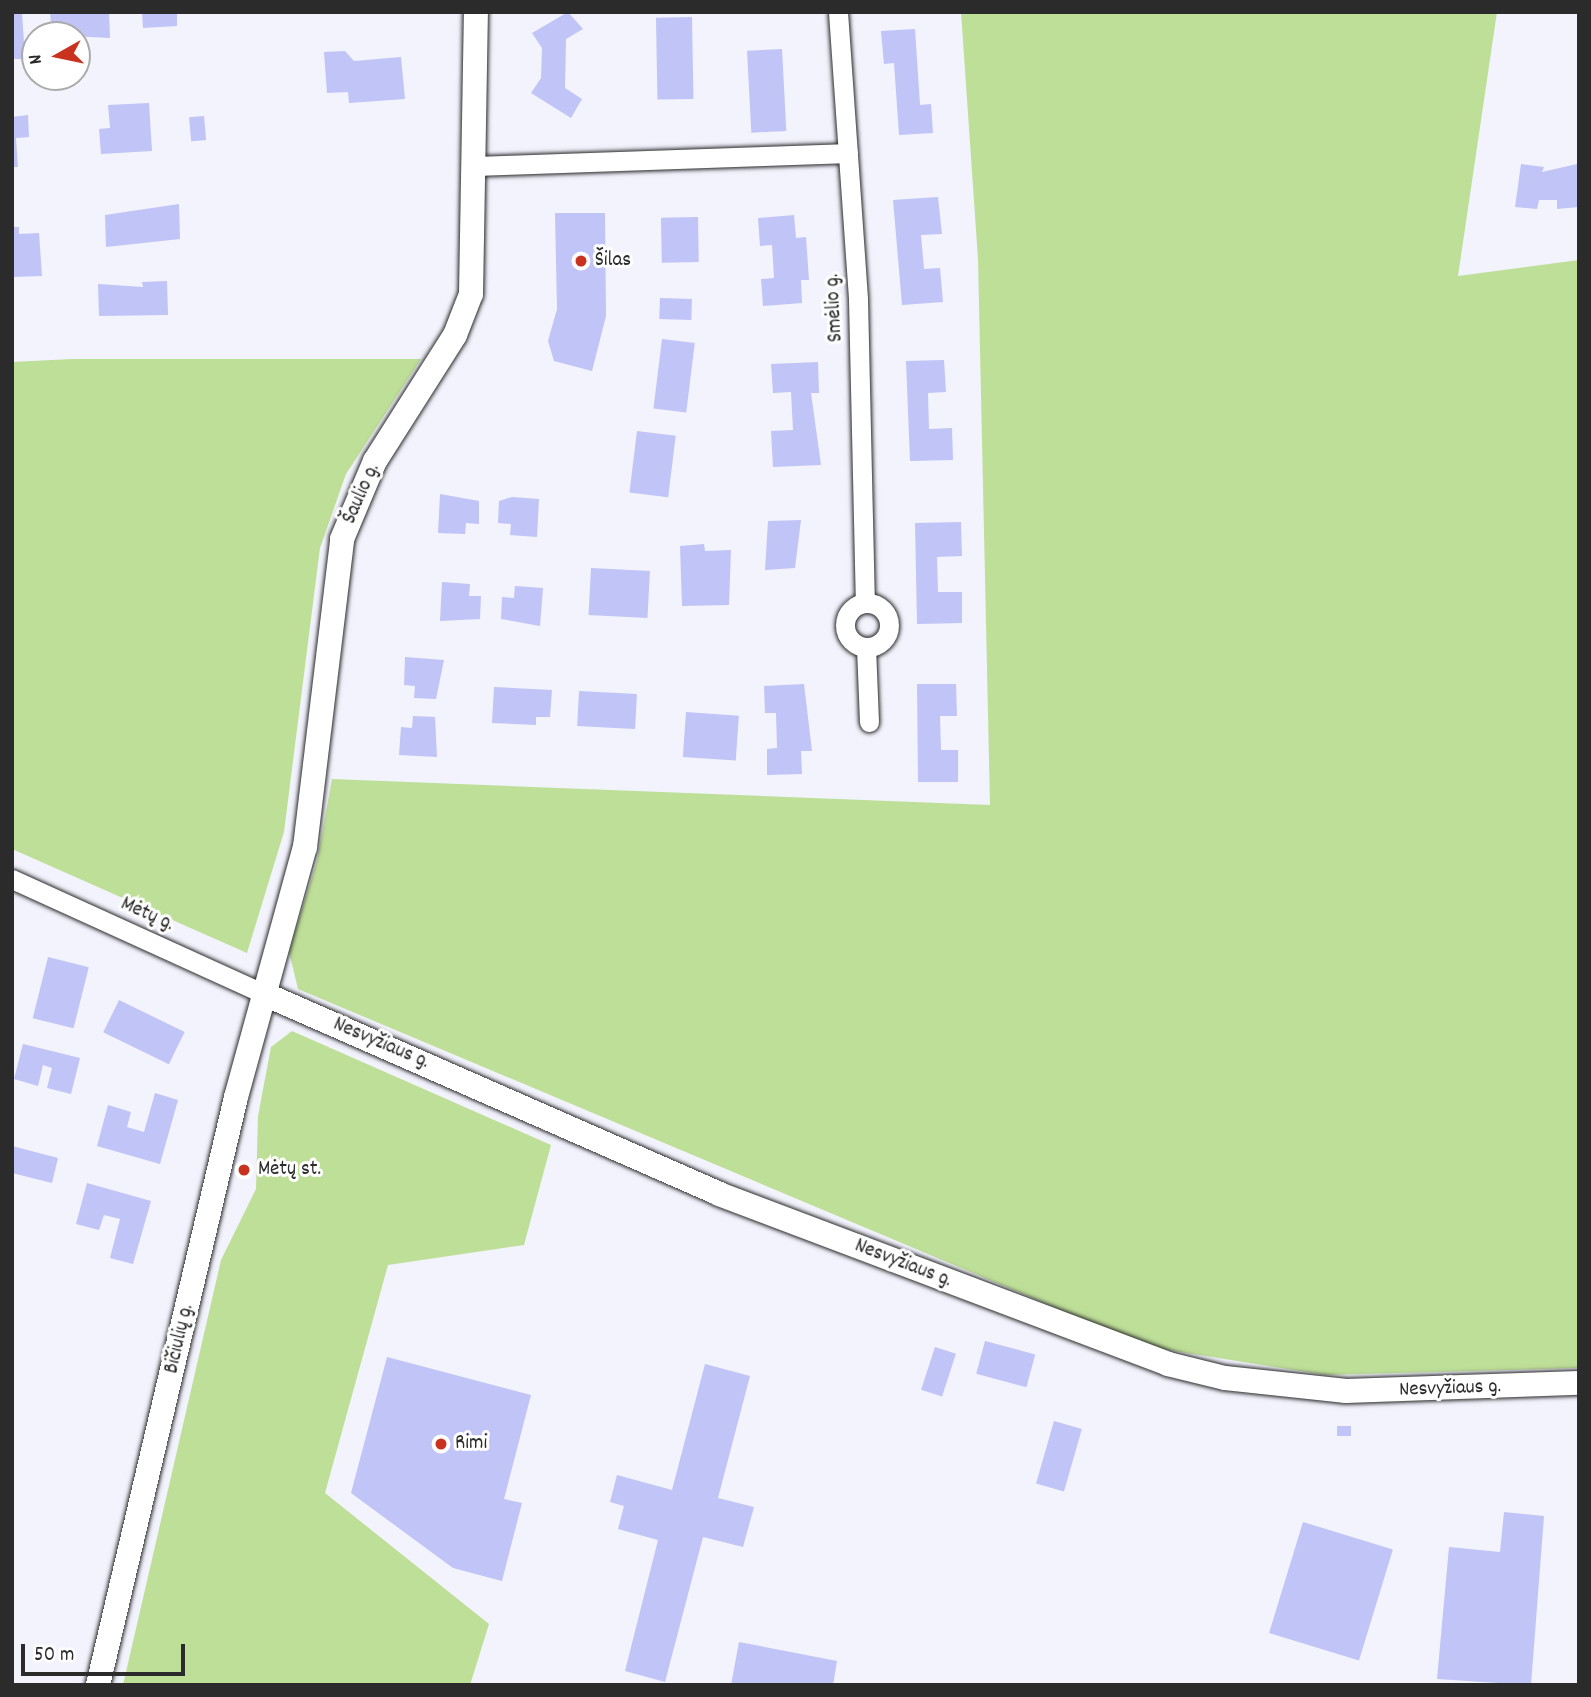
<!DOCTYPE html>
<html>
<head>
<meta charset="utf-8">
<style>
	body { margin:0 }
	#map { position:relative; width:1591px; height:1697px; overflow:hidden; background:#f2f3fd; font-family:Dekko,sans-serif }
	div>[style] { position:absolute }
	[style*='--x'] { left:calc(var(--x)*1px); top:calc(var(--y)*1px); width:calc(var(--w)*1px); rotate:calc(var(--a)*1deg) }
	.green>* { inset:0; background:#bedf98 }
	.building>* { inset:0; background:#c0c4f6; transform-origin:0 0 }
	.roads { filter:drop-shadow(0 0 2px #2b2b2b) drop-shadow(0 0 2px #2b2b2b) }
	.minor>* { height:19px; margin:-9.5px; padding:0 9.5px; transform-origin:9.5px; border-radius:9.5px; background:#fff }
	.minor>.ring { margin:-9.5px; padding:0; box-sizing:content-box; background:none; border:19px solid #fff; border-radius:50% }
	.tertiary>* { height:24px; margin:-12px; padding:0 12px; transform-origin:12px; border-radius:12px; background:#fff }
	.dots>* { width:19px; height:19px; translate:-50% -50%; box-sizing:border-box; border:4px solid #fff; border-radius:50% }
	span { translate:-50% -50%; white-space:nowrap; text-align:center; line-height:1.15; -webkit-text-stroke:6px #fff; paint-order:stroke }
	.poi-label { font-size:21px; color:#2b2b2b }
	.left { translate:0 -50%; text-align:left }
	.street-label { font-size:21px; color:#2b2b2b }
	.frame { position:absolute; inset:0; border:14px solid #2b2b2b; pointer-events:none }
	.north { position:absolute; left:21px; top:21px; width:70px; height:70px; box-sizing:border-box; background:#fff; border:2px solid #aaa; border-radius:50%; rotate:261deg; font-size:19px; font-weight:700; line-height:28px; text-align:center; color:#2b2b2b }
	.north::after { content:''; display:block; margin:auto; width:24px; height:32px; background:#c8321e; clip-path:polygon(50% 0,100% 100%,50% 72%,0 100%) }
	.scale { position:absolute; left:21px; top:1644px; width:164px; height:32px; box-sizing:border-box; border:4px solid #2b2b2b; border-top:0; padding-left:9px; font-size:21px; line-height:24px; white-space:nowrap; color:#2b2b2b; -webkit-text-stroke:5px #fff; paint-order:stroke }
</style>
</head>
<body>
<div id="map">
	<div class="green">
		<div style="clip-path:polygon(961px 12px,1497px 12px,1458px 276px,1579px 260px,1579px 1368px,1326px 1375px,1149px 1347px,298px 989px,289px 952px,317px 861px,332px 779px,990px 805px,978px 259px)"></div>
		<div style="clip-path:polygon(72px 359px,421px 359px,346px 474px,320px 548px,284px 832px,247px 953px,12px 849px,12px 362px)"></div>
		<div style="clip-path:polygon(292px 1031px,551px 1145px,524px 1245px,388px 1265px,325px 1493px,489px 1624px,470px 1685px,123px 1685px,221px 1260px,256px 1189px,258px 1116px,271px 1047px)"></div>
	</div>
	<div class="building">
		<div style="clip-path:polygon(12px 12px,22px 12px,25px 59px,12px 59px)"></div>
		<div style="clip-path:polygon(50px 12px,109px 12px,110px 38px,52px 35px)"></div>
		<div style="clip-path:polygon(142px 12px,177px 12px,177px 26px,143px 28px)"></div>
		<div style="clip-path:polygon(568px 12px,583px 29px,566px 39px,565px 88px,582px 99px,571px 118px,531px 93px,541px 78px,542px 48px,532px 33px)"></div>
		<div style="left:692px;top:17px;width:82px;height:36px;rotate:89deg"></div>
		<div style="clip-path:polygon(915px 29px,920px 105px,931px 104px,933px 133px,899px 135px,894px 63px,884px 64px,881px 31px)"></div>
		<div style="left:782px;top:49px;width:82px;height:35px;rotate:87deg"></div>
		<div style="clip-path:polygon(345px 51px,354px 61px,401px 57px,405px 99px,349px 103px,348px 92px,327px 93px,324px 52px)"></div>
		<div style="clip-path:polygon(149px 103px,152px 151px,101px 154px,99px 129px,110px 128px,108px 105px)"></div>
		<div style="clip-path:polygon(28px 115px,29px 137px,16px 138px,18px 167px,12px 167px,12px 117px)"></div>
		<div style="left:204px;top:116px;width:24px;height:15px;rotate:85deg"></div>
		<div style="clip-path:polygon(1521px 164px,1544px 167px,1542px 172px,1577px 164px,1579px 207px,1557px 209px,1557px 200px,1539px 200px,1537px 209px,1515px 207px)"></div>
		<div style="clip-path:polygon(938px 197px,942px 234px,921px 235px,924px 269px,940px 268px,943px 302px,902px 305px,893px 200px)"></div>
		<div style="clip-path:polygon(179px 204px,180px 239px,106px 247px,105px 215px)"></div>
		<div style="clip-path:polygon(555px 213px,605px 213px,606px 316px,592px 371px,554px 361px,548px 341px,557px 309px)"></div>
		<div style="clip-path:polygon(794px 215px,796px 238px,806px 237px,809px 280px,801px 280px,802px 303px,763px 306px,761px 279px,774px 278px,772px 245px,760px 246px,758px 218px)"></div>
		<div style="left:698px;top:217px;width:45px;height:37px;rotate:89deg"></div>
		<div style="clip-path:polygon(12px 227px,19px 227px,19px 234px,39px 233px,42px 276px,12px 277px)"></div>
		<div style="clip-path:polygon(167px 281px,168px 315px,99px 316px,98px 284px,143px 287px,142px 282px)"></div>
		<div style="left:660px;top:298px;width:32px;height:21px;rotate:2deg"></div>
		<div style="left:662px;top:339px;width:33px;height:70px;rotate:7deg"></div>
		<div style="clip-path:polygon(944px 360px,946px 392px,928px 393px,929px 429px,952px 428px,953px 460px,910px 461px,906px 361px)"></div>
		<div style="clip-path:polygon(818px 362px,819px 393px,811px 393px,821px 465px,773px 467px,771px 431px,793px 430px,791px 392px,773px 393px,771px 364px)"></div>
		<div style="left:637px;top:431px;width:39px;height:62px;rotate:7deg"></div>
		<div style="clip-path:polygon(440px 494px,479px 501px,479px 524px,466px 523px,465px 534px,438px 533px)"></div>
		<div style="clip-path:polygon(512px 497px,539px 499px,537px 537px,510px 535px,511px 524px,498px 523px,499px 501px)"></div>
		<div style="clip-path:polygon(801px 520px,795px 568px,765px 570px,768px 521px)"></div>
		<div style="clip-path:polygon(961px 522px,962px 556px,937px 557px,938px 592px,962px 592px,962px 623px,917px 624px,915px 523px)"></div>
		<div style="clip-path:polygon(704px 544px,705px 551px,731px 550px,729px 605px,682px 606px,680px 546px)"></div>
		<div style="left:591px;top:568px;width:59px;height:47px;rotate:3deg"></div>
		<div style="clip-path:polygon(442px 582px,470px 584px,469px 596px,481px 596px,480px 619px,440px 621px)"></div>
		<div style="clip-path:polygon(515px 586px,543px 588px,540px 626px,501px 619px,502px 597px,514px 598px)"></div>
		<div style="clip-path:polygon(405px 657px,444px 660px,436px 699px,414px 698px,415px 686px,404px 685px)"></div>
		<div style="clip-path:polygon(804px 684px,812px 751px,801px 751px,802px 774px,767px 775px,767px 749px,777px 748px,776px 713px,765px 713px,764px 686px)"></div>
		<div style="clip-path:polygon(917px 684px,956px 684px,957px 716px,940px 716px,941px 750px,958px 750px,958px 782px,918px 782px)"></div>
		<div style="clip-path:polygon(494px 687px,552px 690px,550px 717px,536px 717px,536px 725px,492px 723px)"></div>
		<div style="left:579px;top:691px;width:58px;height:35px;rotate:3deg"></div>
		<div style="left:686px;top:712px;width:53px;height:45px;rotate:4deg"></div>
		<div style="clip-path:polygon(413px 716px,435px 717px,437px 757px,399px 755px,401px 727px,412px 728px)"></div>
		<div style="left:48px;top:957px;width:42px;height:63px;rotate:14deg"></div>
		<div style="left:119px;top:1000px;width:73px;height:36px;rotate:26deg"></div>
		<div style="clip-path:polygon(23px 1044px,80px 1058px,71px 1094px,47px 1088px,52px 1068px,43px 1065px,38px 1086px,14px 1079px)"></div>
		<div style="clip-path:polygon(155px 1093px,178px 1100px,160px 1164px,97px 1146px,108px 1105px,131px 1112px,127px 1127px,144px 1132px)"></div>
		<div style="clip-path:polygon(12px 1146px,58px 1158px,52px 1183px,12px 1173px)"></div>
		<div style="clip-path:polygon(87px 1183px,151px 1201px,133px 1264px,110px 1258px,120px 1219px,104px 1215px,99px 1230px,76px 1224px)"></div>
		<div style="left:985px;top:1341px;width:52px;height:34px;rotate:15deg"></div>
		<div style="left:935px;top:1347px;width:22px;height:45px;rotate:18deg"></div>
		<div style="clip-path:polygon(387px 1357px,531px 1395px,504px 1499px,522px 1503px,502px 1581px,453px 1568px,351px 1493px)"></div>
		<div style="clip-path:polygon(705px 1364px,750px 1376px,718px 1498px,754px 1507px,743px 1547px,703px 1537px,665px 1682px,625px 1671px,658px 1540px,618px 1529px,624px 1506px,610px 1502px,617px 1475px,672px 1490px)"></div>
		<div style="left:1054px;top:1421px;width:29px;height:65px;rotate:16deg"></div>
		<div style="left:1337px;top:1426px;width:14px;height:10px"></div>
		<div style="clip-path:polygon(1504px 1512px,1544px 1516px,1531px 1685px,1437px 1679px,1449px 1547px,1500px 1552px)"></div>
		<div style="left:1303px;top:1522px;width:94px;height:116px;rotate:17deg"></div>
		<div style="clip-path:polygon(739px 1642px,837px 1661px,833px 1685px,731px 1685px)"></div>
	</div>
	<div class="roads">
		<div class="minor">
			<div style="--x:838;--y:12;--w:288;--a:86"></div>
			<div style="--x:858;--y:299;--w:303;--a:88.7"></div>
			<div style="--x:477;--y:166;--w:371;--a:-2"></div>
			<div class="ring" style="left:845px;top:603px;width:25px;height:25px"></div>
			<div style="--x:866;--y:647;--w:75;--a:87.7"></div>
			<div style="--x:12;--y:879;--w:275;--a:24.5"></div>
		</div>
		<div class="tertiary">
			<div style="--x:262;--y:993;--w:499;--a:23.7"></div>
			<div style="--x:719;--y:1194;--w:480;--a:20.7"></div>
			<div style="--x:1168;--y:1364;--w:59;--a:13.8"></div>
			<div style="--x:1225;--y:1378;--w:122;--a:6.1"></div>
			<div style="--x:1346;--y:1391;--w:233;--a:-2"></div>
			<div style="--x:98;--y:1685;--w:604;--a:-76.79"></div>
			<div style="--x:236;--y:1097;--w:259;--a:-74.6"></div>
			<div style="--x:305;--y:847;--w:310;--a:-83.1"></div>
			<div style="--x:342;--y:539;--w:85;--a:-67.1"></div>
			<div style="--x:375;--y:461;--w:149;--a:-57.6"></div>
			<div style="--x:455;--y:335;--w:44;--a:-68.7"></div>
			<div style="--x:471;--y:294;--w:282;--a:-89"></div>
		</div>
	</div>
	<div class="dots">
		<div style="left:581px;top:261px;background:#c8321e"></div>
		<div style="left:244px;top:1170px;background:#c8321e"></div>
		<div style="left:441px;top:1444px;background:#c8321e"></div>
	</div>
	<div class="poi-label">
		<span class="left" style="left:595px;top:261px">Šilas</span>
		<span class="left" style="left:258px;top:1170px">Mėtų st.</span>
		<span class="left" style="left:455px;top:1444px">Rimi</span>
	</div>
	<div class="street-label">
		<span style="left:835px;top:308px;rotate:-93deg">Smėlio g.</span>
		<span style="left:362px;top:494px;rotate:-66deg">Šaulio g.</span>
		<span style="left:147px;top:915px;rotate:24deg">Mėtų g.</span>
		<span style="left:381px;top:1044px;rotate:23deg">Nesvyžiaus g.</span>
		<span style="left:903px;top:1264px;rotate:21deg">Nesvyžiaus g.</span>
		<span style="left:180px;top:1339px;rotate:-77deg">Bičiulių g.</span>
		<span style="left:1450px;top:1389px;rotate:-2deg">Nesvyžiaus g.</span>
	</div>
	<div class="frame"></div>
	<div class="north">N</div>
	<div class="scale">50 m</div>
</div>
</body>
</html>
